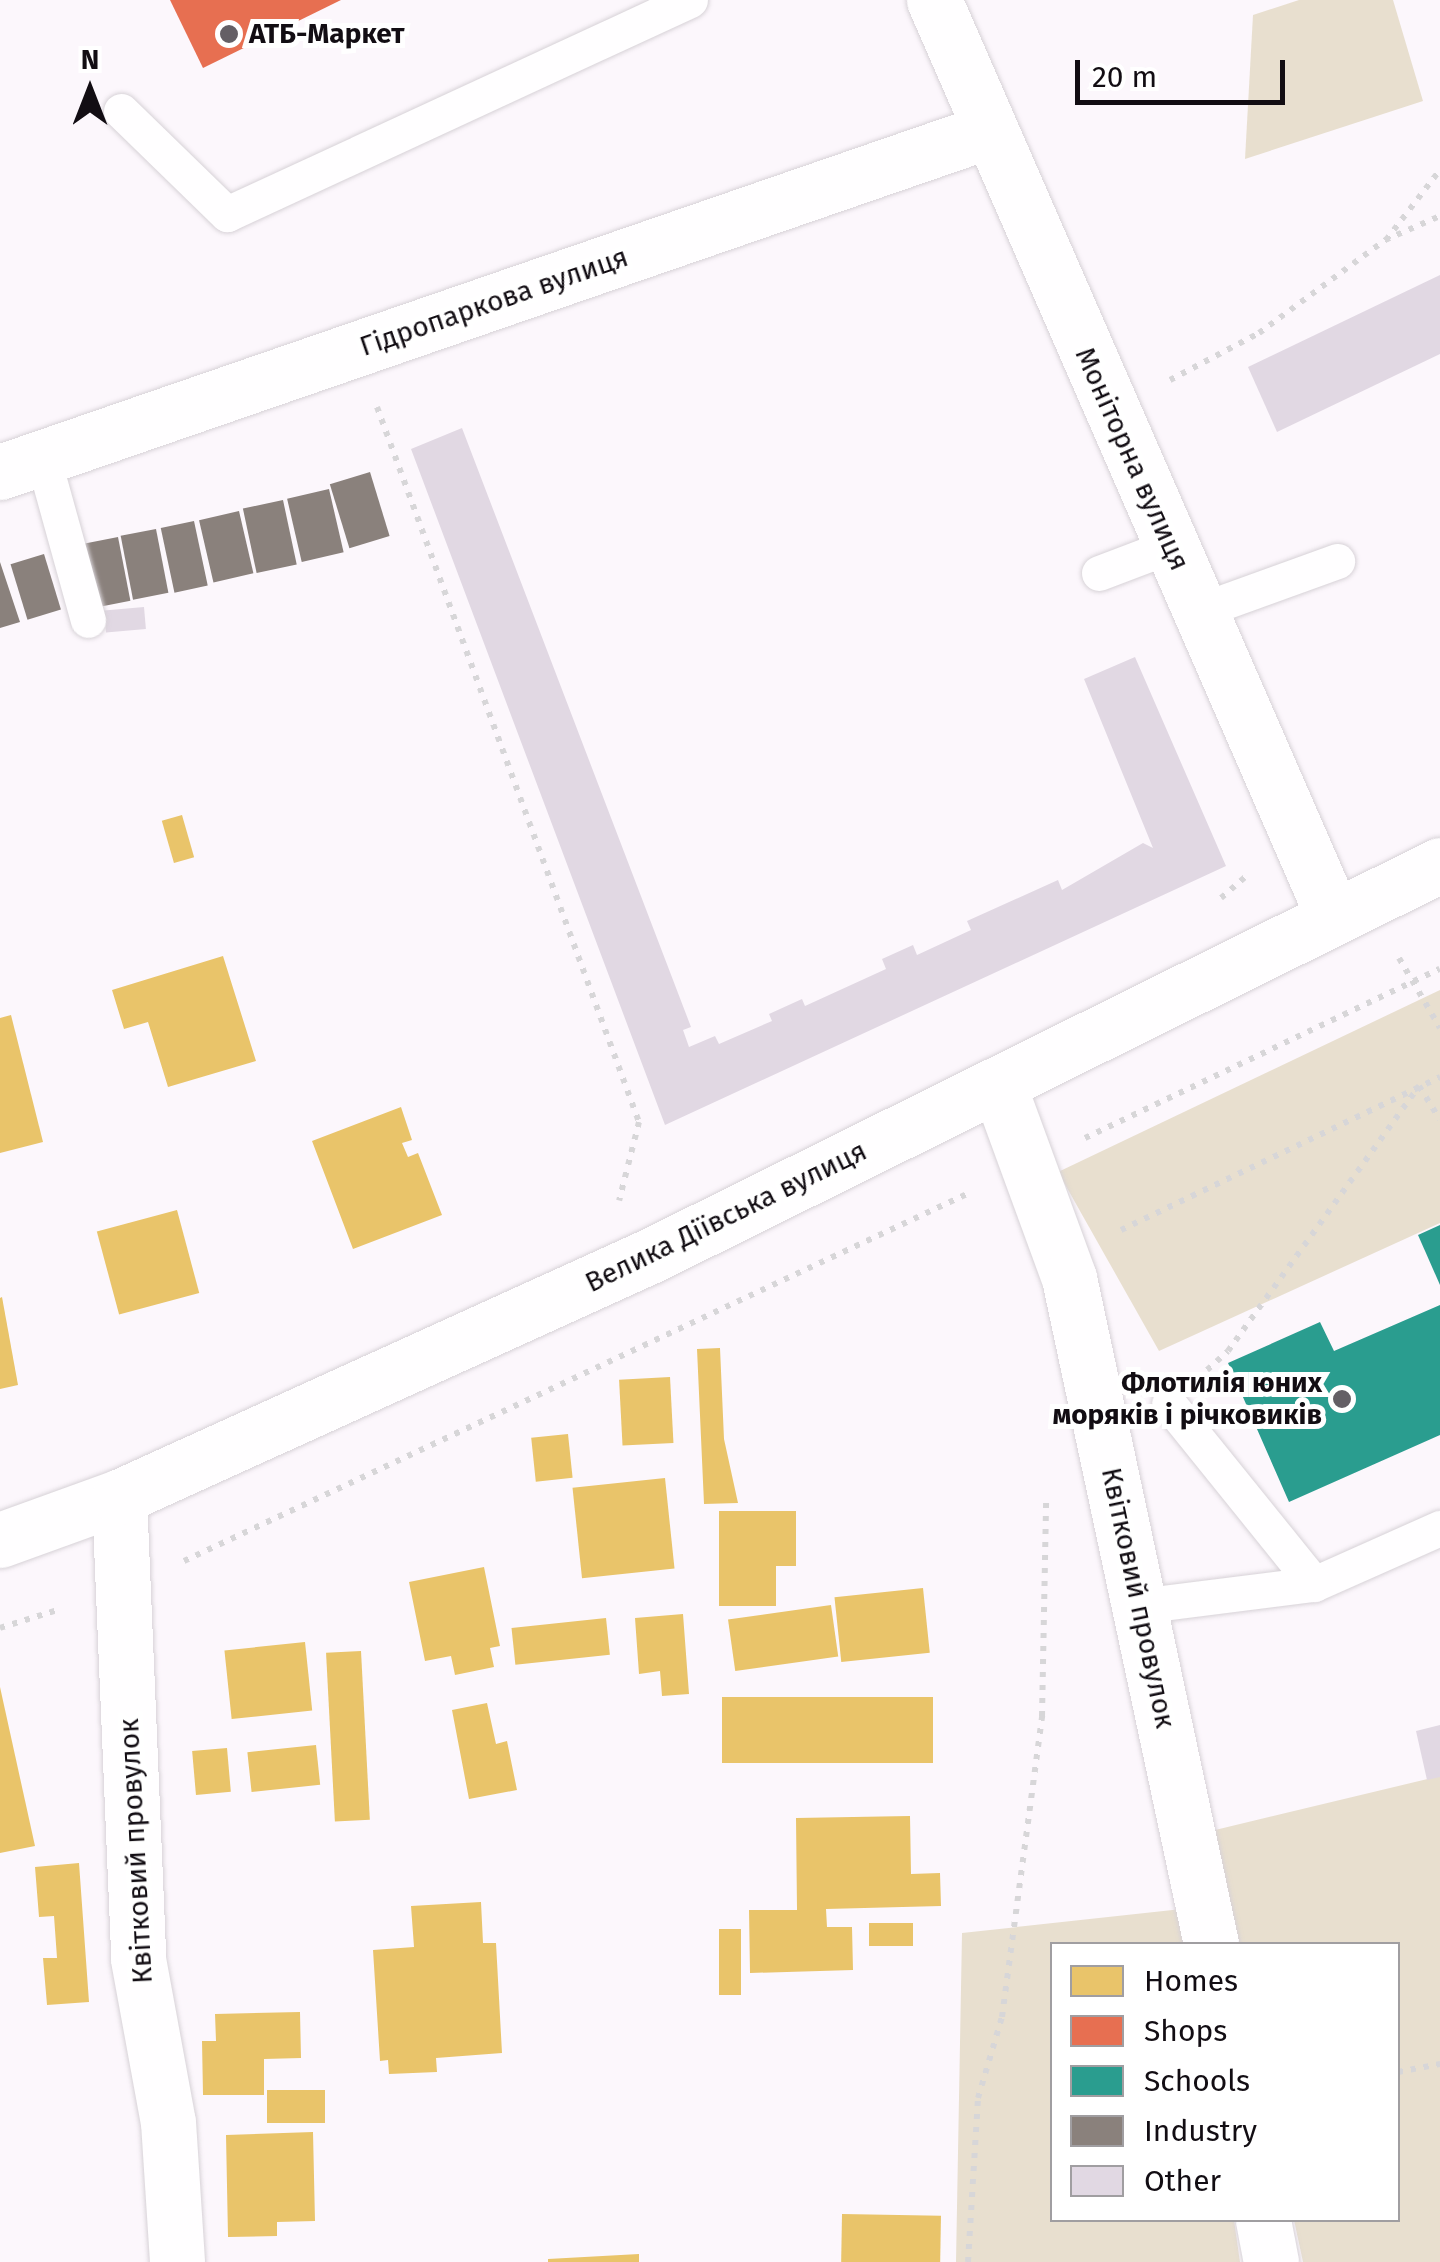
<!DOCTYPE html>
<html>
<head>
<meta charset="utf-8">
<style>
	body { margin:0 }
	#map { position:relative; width:1440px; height:2262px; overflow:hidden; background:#fcf7fc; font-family:"Fira Sans",sans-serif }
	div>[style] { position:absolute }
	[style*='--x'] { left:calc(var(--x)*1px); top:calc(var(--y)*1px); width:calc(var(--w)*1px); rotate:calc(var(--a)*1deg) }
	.green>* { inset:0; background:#e8dfcf }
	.homes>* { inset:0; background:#e9c46a; transform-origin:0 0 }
	.shops>* { inset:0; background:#e76f51 }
	.schools>* { inset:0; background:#2a9d8f }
	.industry>* { inset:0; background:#8a817c; transform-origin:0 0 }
	.building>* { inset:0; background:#e1d8e3; transform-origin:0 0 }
	.path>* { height:6px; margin-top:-3px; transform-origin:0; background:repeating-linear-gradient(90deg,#d7d6d8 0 5px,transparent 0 13px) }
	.roads { filter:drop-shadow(0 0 2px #d7d2d7) drop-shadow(0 0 2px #d7d2d7) }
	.service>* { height:35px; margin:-17.5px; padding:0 17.5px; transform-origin:17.5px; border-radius:17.5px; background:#fffeff }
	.minor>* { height:55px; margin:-27.5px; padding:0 27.5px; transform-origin:27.5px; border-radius:27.5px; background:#fffeff }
	.tertiary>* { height:55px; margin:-27.5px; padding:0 27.5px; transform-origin:27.5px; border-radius:27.5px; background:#fffeff }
	.dots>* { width:28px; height:28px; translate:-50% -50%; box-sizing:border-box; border:5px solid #fff; border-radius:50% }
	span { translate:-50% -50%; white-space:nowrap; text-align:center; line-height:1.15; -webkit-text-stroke:10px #fff; paint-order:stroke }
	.poi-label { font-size:28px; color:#120d13; font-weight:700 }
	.left { translate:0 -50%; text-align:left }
	.right { translate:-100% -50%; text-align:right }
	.street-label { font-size:28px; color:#120d13 }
	.legend { position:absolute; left:1050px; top:1942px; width:350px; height:280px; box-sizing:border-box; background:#fff; border:2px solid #a09ea1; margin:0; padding:12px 18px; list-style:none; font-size:30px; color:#120d13 }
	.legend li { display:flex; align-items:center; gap:20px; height:50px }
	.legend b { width:50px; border:2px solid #a09ea1 }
	.north { position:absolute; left:40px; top:40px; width:100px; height:100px; -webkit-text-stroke:8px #fff; paint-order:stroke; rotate:0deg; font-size:28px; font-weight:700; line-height:40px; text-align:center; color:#120d13 }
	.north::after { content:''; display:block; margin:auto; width:35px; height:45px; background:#120d13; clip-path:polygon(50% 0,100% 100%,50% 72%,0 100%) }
	.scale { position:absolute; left:1075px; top:60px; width:210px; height:45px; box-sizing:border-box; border:5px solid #120d13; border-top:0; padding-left:12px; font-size:30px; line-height:35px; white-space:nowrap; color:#120d13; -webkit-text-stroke:8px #fff; paint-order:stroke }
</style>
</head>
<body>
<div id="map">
	<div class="green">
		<div style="clip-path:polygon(1299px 0,1393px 0,1423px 101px,1245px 159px,1253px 15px)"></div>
		<div style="clip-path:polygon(1440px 990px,1440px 1223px,1159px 1351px,1058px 1172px)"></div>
		<div style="clip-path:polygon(1440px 1776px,1440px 2262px,1303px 2262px,1294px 2220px,1398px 2220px,1398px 1944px,1235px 1944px,1211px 1831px)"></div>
		<div style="clip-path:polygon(1191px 1908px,1196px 1944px,1052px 1944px,1052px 2220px,1234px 2220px,1240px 2262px,956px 2262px,962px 1933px)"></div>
	</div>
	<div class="homes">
		<div style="left:182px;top:815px;width:44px;height:21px;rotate:74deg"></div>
		<div style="clip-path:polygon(223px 956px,256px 1061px,168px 1087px,148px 1022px,124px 1029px,112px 990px)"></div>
		<div style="clip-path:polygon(11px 1015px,43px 1142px,0 1153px,0 1018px)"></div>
		<div style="clip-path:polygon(401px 1107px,412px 1140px,402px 1143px,408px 1157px,418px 1153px,442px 1215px,353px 1249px,312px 1141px)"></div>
		<div style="left:177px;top:1210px;width:86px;height:83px;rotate:75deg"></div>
		<div style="clip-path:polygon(2px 1297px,18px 1385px,0 1389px,0 1298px)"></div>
		<div style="clip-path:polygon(720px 1348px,724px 1439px,738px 1503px,704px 1504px,697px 1349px)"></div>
		<div style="left:670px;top:1377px;width:66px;height:51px;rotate:87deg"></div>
		<div style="left:568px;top:1434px;width:44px;height:37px;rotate:84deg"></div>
		<div style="left:665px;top:1478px;width:91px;height:93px;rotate:84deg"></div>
		<div style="clip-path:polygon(719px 1511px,796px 1511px,796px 1566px,776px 1566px,776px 1606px,719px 1606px)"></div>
		<div style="clip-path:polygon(484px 1567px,500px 1646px,490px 1648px,494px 1667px,455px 1675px,451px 1656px,425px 1661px,409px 1582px)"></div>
		<div style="left:923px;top:1588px;width:65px;height:89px;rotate:84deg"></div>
		<div style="left:831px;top:1605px;width:52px;height:104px;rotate:82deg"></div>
		<div style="clip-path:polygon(683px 1614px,689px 1694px,662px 1696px,660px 1671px,639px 1674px,635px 1618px)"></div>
		<div style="left:606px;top:1618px;width:37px;height:95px;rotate:84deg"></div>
		<div style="left:305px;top:1642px;width:69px;height:81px;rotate:84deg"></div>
		<div style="left:361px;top:1651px;width:169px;height:35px;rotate:87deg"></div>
		<div style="clip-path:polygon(0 1687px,35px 1846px,0 1853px)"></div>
		<div style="left:722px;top:1697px;width:211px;height:66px"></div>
		<div style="clip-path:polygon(487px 1703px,496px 1744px,507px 1741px,517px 1790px,469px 1799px,452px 1710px)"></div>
		<div style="left:316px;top:1745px;width:40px;height:69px;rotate:84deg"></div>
		<div style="left:227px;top:1748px;width:44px;height:35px;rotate:85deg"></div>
		<div style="clip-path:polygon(910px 1816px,911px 1874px,940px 1873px,941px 1906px,826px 1909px,827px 1927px,852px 1927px,853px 1970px,750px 1973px,749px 1910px,797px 1910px,796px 1818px)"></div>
		<div style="clip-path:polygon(79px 1863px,89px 2002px,47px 2005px,43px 1958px,57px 1958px,54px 1916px,39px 1917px,35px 1867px)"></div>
		<div style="clip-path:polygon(481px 1902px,483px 1943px,496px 1943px,502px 2053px,436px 2058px,437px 2072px,389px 2074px,388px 2060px,380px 2061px,373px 1950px,414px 1947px,411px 1906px)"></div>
		<div style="left:913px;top:1923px;width:23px;height:44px;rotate:90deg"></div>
		<div style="left:719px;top:1929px;width:22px;height:66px"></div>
		<div style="clip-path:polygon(300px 2012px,301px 2058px,264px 2059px,264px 2095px,203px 2095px,202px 2041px,216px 2041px,215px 2014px)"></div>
		<div style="left:267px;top:2090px;width:58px;height:33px"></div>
		<div style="clip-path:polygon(313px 2132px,315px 2221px,277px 2222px,277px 2236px,228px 2237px,226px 2135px)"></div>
		<div style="left:842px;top:2214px;width:99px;height:48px;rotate:1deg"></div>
		<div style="clip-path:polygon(639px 2254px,639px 2262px,548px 2262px,548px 2259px)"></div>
	</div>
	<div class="shops">
		<div style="clip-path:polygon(170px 0,341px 0,203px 68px)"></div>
	</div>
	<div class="schools">
		<div style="clip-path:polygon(1440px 1225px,1440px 1285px,1418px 1235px)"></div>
		<div style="clip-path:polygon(1440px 1305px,1440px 1435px,1289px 1502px,1228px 1363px,1320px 1322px,1334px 1351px)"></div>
	</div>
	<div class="industry">
		<div style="left:370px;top:472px;width:67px;height:42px;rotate:73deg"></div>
		<div style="left:329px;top:489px;width:65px;height:43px;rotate:77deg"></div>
		<div style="left:283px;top:500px;width:66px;height:41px;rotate:78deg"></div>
		<div style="left:239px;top:511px;width:64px;height:41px;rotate:77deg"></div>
		<div style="left:194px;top:521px;width:66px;height:34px;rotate:78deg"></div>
		<div style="left:156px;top:529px;width:65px;height:36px;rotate:79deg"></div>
		<div style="left:118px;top:537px;width:65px;height:35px;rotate:79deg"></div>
		<div style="left:44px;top:554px;width:58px;height:35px;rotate:73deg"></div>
		<div style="clip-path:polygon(0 562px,20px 622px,0 628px)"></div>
	</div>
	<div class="building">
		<div style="clip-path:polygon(1440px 275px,1440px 354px,1277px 432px,1248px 367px)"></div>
		<div style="clip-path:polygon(462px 428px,691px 1027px,683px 1030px,689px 1047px,715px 1036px,719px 1044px,772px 1021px,769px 1014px,802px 999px,805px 1006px,886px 969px,882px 959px,913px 945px,917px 955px,971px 930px,967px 921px,1058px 880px,1062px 890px,1143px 843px,1153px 848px,1084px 679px,1135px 657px,1226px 866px,665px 1125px,411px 449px)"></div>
		<div style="left:144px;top:607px;width:22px;height:40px;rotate:85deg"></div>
		<div style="clip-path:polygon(1440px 1725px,1440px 1777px,1427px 1780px,1416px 1731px)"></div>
	</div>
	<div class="path">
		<div style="--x:1386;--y:240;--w:88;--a:-52.4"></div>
		<div style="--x:1170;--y:380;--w:101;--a:-27.8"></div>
		<div style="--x:1259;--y:333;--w:157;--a:-36.4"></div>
		<div style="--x:1385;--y:240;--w:60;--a:-23.6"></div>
		<div style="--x:377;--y:407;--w:761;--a:69.88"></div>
		<div style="--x:639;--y:1122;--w:81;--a:104.2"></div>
		<div style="--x:1221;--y:898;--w:32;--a:-41"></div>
		<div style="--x:1399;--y:958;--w:81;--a:59.6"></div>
		<div style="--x:1085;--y:1138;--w:393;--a:-25.5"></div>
		<div style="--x:1121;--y:1230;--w:354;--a:-25.6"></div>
		<div style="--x:1207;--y:1370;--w:28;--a:-42"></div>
		<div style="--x:1228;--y:1351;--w:327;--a:-54.2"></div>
		<div style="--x:1419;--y:1086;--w:39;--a:58"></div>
		<div style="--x:184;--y:1561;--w:867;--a:-25.12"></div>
		<div style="--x:0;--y:1628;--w:64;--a:-17.3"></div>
		<div style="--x:1398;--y:2072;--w:43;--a:-10.8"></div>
		<div style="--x:968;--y:2262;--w:164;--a:-86.5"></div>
		<div style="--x:978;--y:2098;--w:84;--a:-73.5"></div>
		<div style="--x:1002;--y:2017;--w:304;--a:-82.4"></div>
		<div style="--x:1042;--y:1716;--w:216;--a:-88.9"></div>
	</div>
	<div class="roads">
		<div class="service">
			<div style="--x:121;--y:111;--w:148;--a:44.2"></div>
			<div style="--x:227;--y:214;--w:510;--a:-24.81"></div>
			<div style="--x:43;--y:458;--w:168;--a:74.5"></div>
			<div style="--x:1099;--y:573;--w:76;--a:-20.8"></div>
			<div style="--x:1199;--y:611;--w:147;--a:-19.9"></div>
			<div style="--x:1169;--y:1404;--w:231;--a:51.1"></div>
			<div style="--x:1314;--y:1584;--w:138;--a:-24"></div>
			<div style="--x:1139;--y:1606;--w:176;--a:-7.2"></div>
		</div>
		<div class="minor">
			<div style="--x:0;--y:472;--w:1045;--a:-19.04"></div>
			<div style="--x:998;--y:1084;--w:207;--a:69.9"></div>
			<div style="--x:1069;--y:1278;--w:681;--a:77.96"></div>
			<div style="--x:119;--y:1497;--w:462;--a:87.6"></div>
			<div style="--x:138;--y:1959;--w:166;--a:79.6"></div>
			<div style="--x:168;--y:2122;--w:140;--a:86.3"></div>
			<div style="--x:1263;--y:2220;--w:43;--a:79.2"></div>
		</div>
		<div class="tertiary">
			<div style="--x:934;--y:0;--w:999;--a:66.46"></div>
			<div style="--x:0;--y:1540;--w:127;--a:-19.9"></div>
			<div style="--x:119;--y:1497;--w:585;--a:-24.42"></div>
			<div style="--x:652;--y:1255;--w:879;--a:-26.33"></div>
		</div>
	</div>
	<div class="dots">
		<div style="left:229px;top:34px;background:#645f65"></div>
		<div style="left:1342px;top:1399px;background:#645f65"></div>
	</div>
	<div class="poi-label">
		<span class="left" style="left:249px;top:34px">АТБ-Маркет</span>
		<span class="right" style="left:1322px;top:1399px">Флотилія юних<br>моряків і річковиків</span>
	</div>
	<div class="street-label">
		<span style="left:494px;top:302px;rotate:-19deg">Гідропаркова вулиця</span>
		<span style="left:1132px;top:459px;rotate:66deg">Моніторна вулиця</span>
		<span style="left:726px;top:1217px;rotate:-26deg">Велика Діївська вулиця</span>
		<span style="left:1138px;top:1598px;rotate:78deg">Квітковий провулок</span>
		<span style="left:136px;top:1851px;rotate:-93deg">Квітковий провулок</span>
	</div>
	<ul class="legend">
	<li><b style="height:28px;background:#e9c46a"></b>Homes</li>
	<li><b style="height:28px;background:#e76f51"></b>Shops</li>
	<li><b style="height:28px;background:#2a9d8f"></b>Schools</li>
	<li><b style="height:28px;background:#8a817c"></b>Industry</li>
	<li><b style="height:28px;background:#e1d8e3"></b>Other</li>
	</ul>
	<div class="north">N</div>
	<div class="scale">20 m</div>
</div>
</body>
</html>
